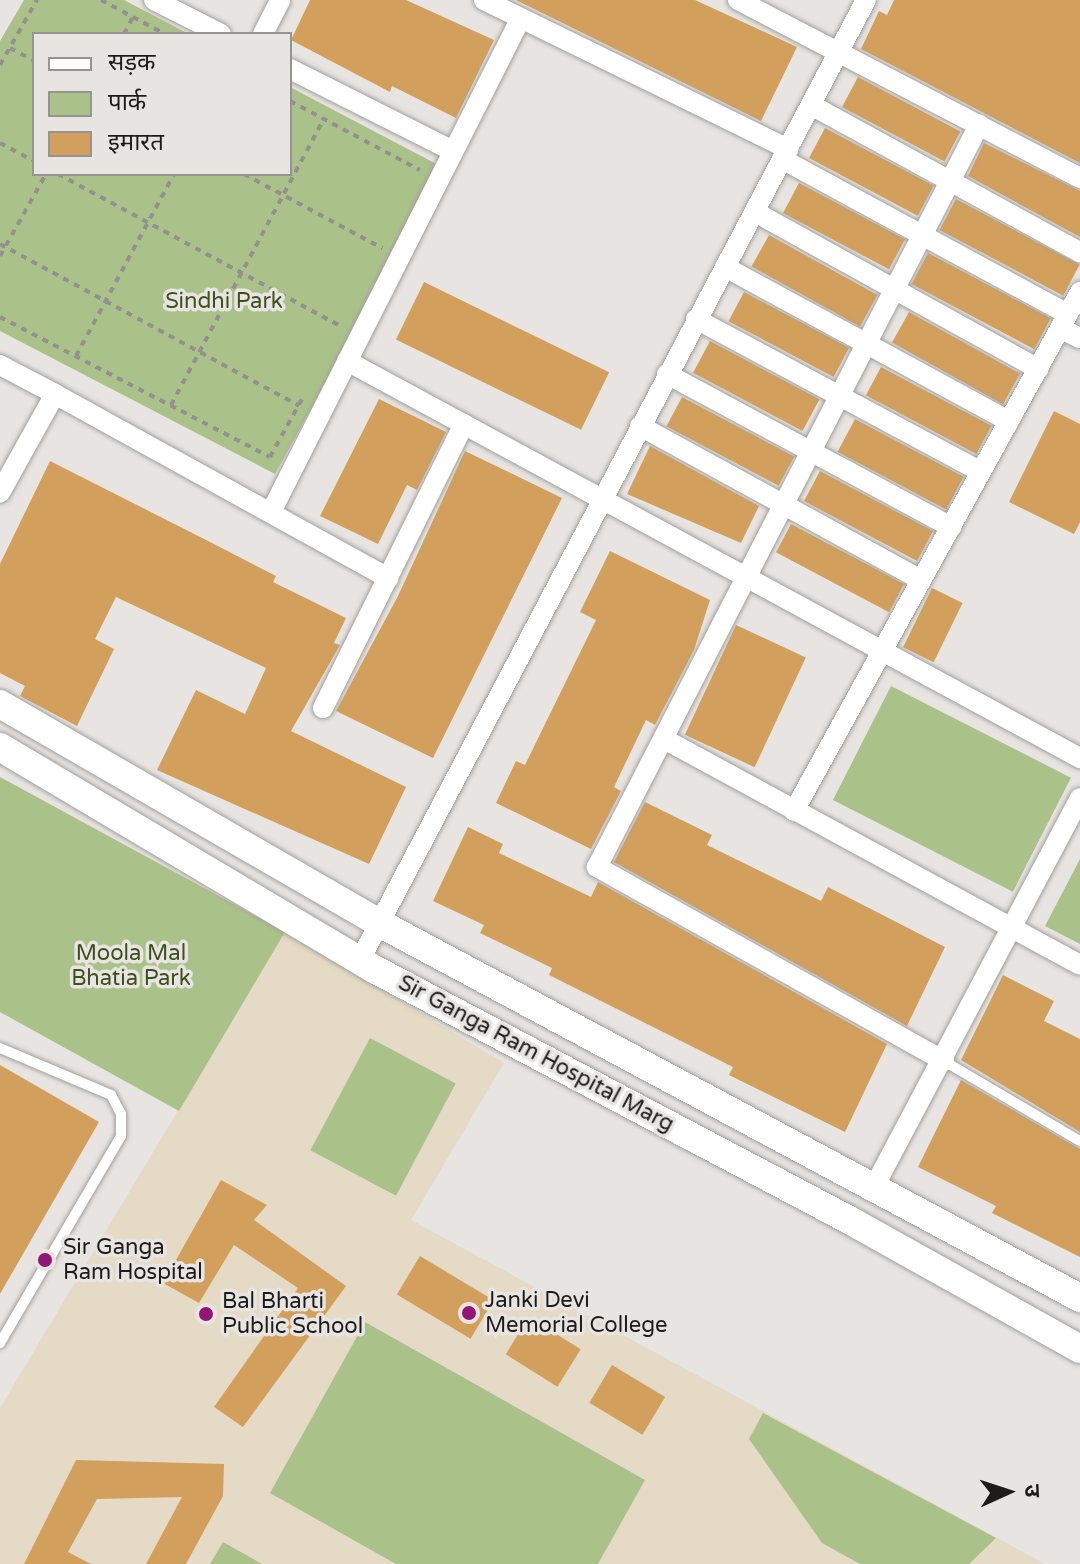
<!DOCTYPE html>
<html>
<head>
<meta charset="utf-8">
<style>
	body { margin:0 }
	#map { position:relative; width:1080px; height:1564px; overflow:hidden; background:#e7e4e1; font-family:"Varela Round","Noto Sans Devanagari",sans-serif }
	div>[style] { position:absolute }
	[style*='--x'] { left:calc(var(--x)*1px); top:calc(var(--y)*1px); width:calc(var(--w)*1px); rotate:calc(var(--a)*1deg) }
	.education>* { inset:0; background:#e4dac5 }
	.green>* { inset:0; background:#aac28a; transform-origin:0 0 }
	.building>* { inset:0; background:#d2a05c; transform-origin:0 0 }
	.path>* { height:4px; margin-top:-2px; transform-origin:0; background:repeating-linear-gradient(90deg,#93908e 0 6px,transparent 0 12px) }
	.roads { filter:drop-shadow(0 0 2px #a3a09d) drop-shadow(0 0 2px #a3a09d) }
	.lane>* { height:10px; margin:-5px; padding:0 5px; transform-origin:5px; border-radius:5px; background:#fff }
	.street>* { height:20px; margin:-10px; padding:0 10px; transform-origin:10px; border-radius:10px; background:#fff }
	.secondary>* { height:28px; margin:-14px; padding:0 14px; transform-origin:14px; border-radius:14px; background:#fff }
	.dots>* { width:22px; height:22px; translate:-50% -50%; box-sizing:border-box; border:4px solid #e7e4e1; border-radius:50% }
	span { translate:-50% -50%; white-space:nowrap; text-align:center; line-height:1.15; -webkit-text-stroke:7px #e7e4e1; paint-order:stroke }
	.park-label { font-size:22px; color:#3e511c }
	.street-label { font-size:22px; color:#1d1c1b }
	.poi-label { font-size:22px; color:#1d1c1b }
	.left { translate:0 -50%; text-align:left }
	.legend { position:absolute; left:32px; top:32px; width:260px; height:144px; box-sizing:border-box; background:#e7e4e1; border:2px solid #969492; margin:0; padding:10px 14px; list-style:none; font-size:24px; color:#1d1c1b }
	.legend li { display:flex; align-items:center; gap:16px; height:40px }
	.legend b { width:40px; border:2px solid #969492 }
	.north { position:absolute; left:968px; top:1452px; width:80px; height:80px; -webkit-text-stroke:6px #e7e4e1; paint-order:stroke; rotate:87deg; font-size:22px; font-weight:700; line-height:32px; text-align:center; color:#1d1c1b }
	.north::after { content:''; display:block; margin:auto; width:28px; height:36px; background:#1d1c1b; clip-path:polygon(50% 0,100% 100%,50% 72%,0 100%) }
</style>
</head>
<body>
<div id="map">
	<div class="education">
		<div style="clip-path:polygon(285px 932px,504px 1063px,411px 1220px,1045px 1564px,262px 1564px,223px 1543px,210px 1564px,0 1564px,0 1408px)"></div>
	</div>
	<div class="green">
		<div style="clip-path:polygon(24px 0,124px 0,189px 34px,34px 34px,34px 174px,290px 174px,290px 87px,444px 168px,275px 474px,0 331px,0 41px)"></div>
		<div style="left:891px;top:686px;width:202px;height:128px;rotate:27deg"></div>
		<div style="clip-path:polygon(0 777px,285px 932px,179px 1111px,0 1012px)"></div>
		<div style="clip-path:polygon(1080px 859px,1080px 944px,1045px 926px)"></div>
		<div style="left:370px;top:1038px;width:97px;height:127px;rotate:28deg"></div>
		<div style="clip-path:polygon(365px 1322px,645px 1480px,598px 1564px,396px 1564px,270px 1493px)"></div>
		<div style="clip-path:polygon(763px 1413px,996px 1538px,969px 1564px,860px 1564px,822px 1543px,749px 1439px)"></div>
		<div style="clip-path:polygon(223px 1542px,262px 1564px,210px 1564px)"></div>
	</div>
	<div class="building">
		<div style="clip-path:polygon(310px 0,406px 0,494px 40px,456px 118px,392px 86px,390px 92px,291px 40px)"></div>
		<div style="clip-path:polygon(516px 0,695px 0,797px 47px,761px 121px)"></div>
		<div style="clip-path:polygon(894px 0,1080px 0,1080px 163px,861px 49px,879px 11px,887px 15px)"></div>
		<div style="left:858px;top:77px;width:116px;height:34px;rotate:28deg"></div>
		<div style="left:825px;top:128px;width:123px;height:34px;rotate:28deg"></div>
		<div style="clip-path:polygon(984px 143px,1080px 191px,1080px 237px,968px 176px)"></div>
		<div style="left:799px;top:183px;width:120px;height:34px;rotate:28deg"></div>
		<div style="left:956px;top:199px;width:140px;height:35px;rotate:28deg"></div>
		<div style="left:769px;top:235px;width:124px;height:36px;rotate:29deg"></div>
		<div style="left:928px;top:253px;width:139px;height:35px;rotate:28deg"></div>
		<div style="left:424px;top:282px;width:206px;height:64px;rotate:26deg"></div>
		<div style="left:744px;top:292px;width:119px;height:33px;rotate:28deg"></div>
		<div style="left:909px;top:312px;width:127px;height:35px;rotate:29deg"></div>
		<div style="left:710px;top:341px;width:124px;height:36px;rotate:28deg"></div>
		<div style="left:881px;top:367px;width:125px;height:32px;rotate:28deg"></div>
		<div style="left:682px;top:397px;width:127px;height:33px;rotate:28deg"></div>
		<div style="clip-path:polygon(379px 399px,446px 432px,417px 490px,407px 485px,378px 544px,320px 516px)"></div>
		<div style="clip-path:polygon(1054px 411px,1080px 424px,1080px 522px,1074px 534px,1009px 502px)"></div>
		<div style="left:855px;top:419px;width:123px;height:37px;rotate:28deg"></div>
		<div style="clip-path:polygon(650px 446px,759px 506px,741px 543px,627px 494px)"></div>
		<div style="clip-path:polygon(465px 451px,562px 498px,433px 758px,336px 711px,398px 596px)"></div>
		<div style="clip-path:polygon(50px 461px,214px 544px,276px 576px,273px 582px,346px 618px,334px 643px,340px 645px,291px 731px,406px 787px,369px 864px,157px 770px,196px 690px,245px 714px,266px 668px,116px 597px,95px 639px,114px 649px,77px 726px,20px 696px,25px 686px,0 673px,0 564px)"></div>
		<div style="left:820px;top:471px;width:128px;height:34px;rotate:28deg"></div>
		<div style="left:791px;top:524px;width:128px;height:32px;rotate:28deg"></div>
		<div style="clip-path:polygon(610px 551px,710px 600px,694px 650px,655px 725px,646px 720px,614px 787px,621px 791px,591px 849px,496px 803px,516px 761px,525px 765px,596px 620px,580px 612px)"></div>
		<div style="left:932px;top:588px;width:34px;height:66px;rotate:26deg"></div>
		<div style="left:736px;top:625px;width:77px;height:121px;rotate:25deg"></div>
		<div style="clip-path:polygon(645px 802px,712px 835px,707px 845px,821px 901px,828px 887px,945px 947px,907px 1026px,614px 862px)"></div>
		<div style="clip-path:polygon(468px 827px,503px 844px,499px 853px,591px 897px,598px 882px,887px 1044px,845px 1132px,729px 1075px,733px 1067px,549px 975px,552px 968px,480px 933px,484px 925px,433px 901px)"></div>
		<div style="clip-path:polygon(1003px 975px,1054px 1001px,1044px 1021px,1080px 1039px,1080px 1132px,961px 1060px)"></div>
		<div style="clip-path:polygon(0 1065px,99px 1122px,0 1294px)"></div>
		<div style="clip-path:polygon(961px 1080px,1080px 1149px,1080px 1257px,992px 1213px,996px 1206px,918px 1167px)"></div>
		<div style="clip-path:polygon(221px 1180px,267px 1205px,254px 1220px,346px 1286px,243px 1427px,214px 1407px,298px 1288px,234px 1245px,199px 1303px,163px 1283px)"></div>
		<div style="left:420px;top:1256px;width:86px;height:45px;rotate:31deg"></div>
		<div style="left:529px;top:1317px;width:61px;height:44px;rotate:32deg"></div>
		<div style="left:612px;top:1365px;width:62px;height:44px;rotate:31deg"></div>
		<div style="clip-path:polygon(76px 1460px,224px 1464px,223px 1496px,186px 1564px,146px 1564px,182px 1497px,97px 1499px,68px 1552px,91px 1564px,24px 1564px)"></div>
	</div>
	<div class="path">
		<div style="--x:101;--y:0;--w:72;--a:28"></div>
		<div style="--x:124;--y:34;--w:19;--a:-62"></div>
		<div style="--x:10;--y:48;--w:27;--a:28"></div>
		<div style="--x:0;--y:65;--w:75;--a:-60.4"></div>
		<div style="--x:290;--y:101;--w:147;--a:28"></div>
		<div style="--x:0;--y:143;--w:38;--a:28"></div>
		<div style="--x:58;--y:174;--w:323;--a:28.3"></div>
		<div style="--x:244;--y:174;--w:157;--a:28.2"></div>
		<div style="--x:0;--y:244;--w:340;--a:28.4"></div>
		<div style="--x:0;--y:256;--w:94;--a:-60.7"></div>
		<div style="--x:0;--y:317;--w:304;--a:27.4"></div>
		<div style="--x:270;--y:457;--w:66;--a:-61.1"></div>
		<div style="--x:76;--y:356;--w:207;--a:-61.7"></div>
		<div style="--x:171;--y:405;--w:324;--a:-61.9"></div>
	</div>
	<div class="roads">
		<div class="lane">
			<div style="--x:0;--y:1048;--w:121;--a:22.9"></div>
			<div style="--x:111;--y:1095;--w:21;--a:62"></div>
			<div style="--x:121;--y:1114;--w:22;--a:90"></div>
			<div style="--x:121;--y:1136;--w:240;--a:120.3"></div>
			<div style="--x:944;--y:1061;--w:158;--a:30.5"></div>
		</div>
		<div class="street">
			<div style="--x:154;--y:0;--w:75;--a:26.9"></div>
			<div style="--x:484;--y:0;--w:339;--a:26.1"></div>
			<div style="--x:738;--y:0;--w:386;--a:27.5"></div>
			<div style="--x:263;--y:34;--w:38;--a:-63"></div>
			<div style="--x:290;--y:69;--w:182;--a:26.7"></div>
			<div style="--x:811;--y:105;--w:307;--a:28.7"></div>
			<div style="--x:782;--y:159;--w:325;--a:28.5"></div>
			<div style="--x:755;--y:212;--w:324;--a:29"></div>
			<div style="--x:725;--y:267;--w:323;--a:28.5"></div>
			<div style="--x:696;--y:319;--w:323;--a:28.2"></div>
			<div style="--x:1060;--y:328;--w:22;--a:27"></div>
			<div style="--x:347;--y:361;--w:834;--a:28.44"></div>
			<div style="--x:0;--y:365;--w:62;--a:27.8"></div>
			<div style="--x:55;--y:394;--w:113;--a:119.1"></div>
			<div style="--x:667;--y:374;--w:323;--a:28.3"></div>
			<div style="--x:55;--y:394;--w:381;--a:28.9"></div>
			<div style="--x:640;--y:426;--w:320;--a:28.7"></div>
			<div style="--x:272;--y:510;--w:551;--a:-63.16"></div>
			<div style="--x:323;--y:708;--w:317;--a:-63.6"></div>
			<div style="--x:664;--y:739;--w:473;--a:28.5"></div>
			<div style="--x:794;--y:811;--w:593;--a:-61.14"></div>
			<div style="--x:360;--y:960;--w:1085;--a:-62.21"></div>
			<div style="--x:944;--y:1061;--w:398;--a:-150.8"></div>
			<div style="--x:597;--y:867;--w:835;--a:-62.76"></div>
			<div style="--x:874;--y:1187;--w:440;--a:-62.1"></div>
		</div>
		<div class="secondary">
			<div style="--x:0;--y:704;--w:440;--a:30"></div>
			<div style="--x:381;--y:924;--w:793;--a:28.15"></div>
			<div style="--x:0;--y:747;--w:435;--a:30.7"></div>
			<div style="--x:374;--y:969;--w:542;--a:27.84"></div>
			<div style="--x:853;--y:1222;--w:260;--a:29.2"></div>
		</div>
	</div>
	<div class="dots">
		<div style="left:45px;top:1260px;background:#911775"></div>
		<div style="left:469px;top:1313px;background:#911775"></div>
		<div style="left:206px;top:1314px;background:#911775"></div>
	</div>
	<div class="park-label">
		<span style="left:224px;top:302px">Sindhi Park</span>
		<span style="left:131px;top:966px">Moola Mal<br>Bhatia Park</span>
	</div>
	<div class="street-label">
		<span style="left:536px;top:1054px;rotate:28deg">Sir Ganga Ram Hospital Marg</span>
	</div>
	<div class="poi-label">
		<span class="left" style="left:63px;top:1260px">Sir Ganga<br>Ram Hospital</span>
		<span class="left" style="left:485px;top:1313px">Janki Devi<br>Memorial College</span>
		<span class="left" style="left:222px;top:1314px">Bal Bharti<br>Public School</span>
	</div>
	<ul class="legend">
	<li><b style="height:10px;background:#fff"></b>सड़क</li>
	<li><b style="height:22px;background:#aac28a"></b>पार्क</li>
	<li><b style="height:22px;background:#d2a05c"></b>इमारत</li>
	</ul>
	<div class="north">उ</div>
</div>
</body>
</html>
